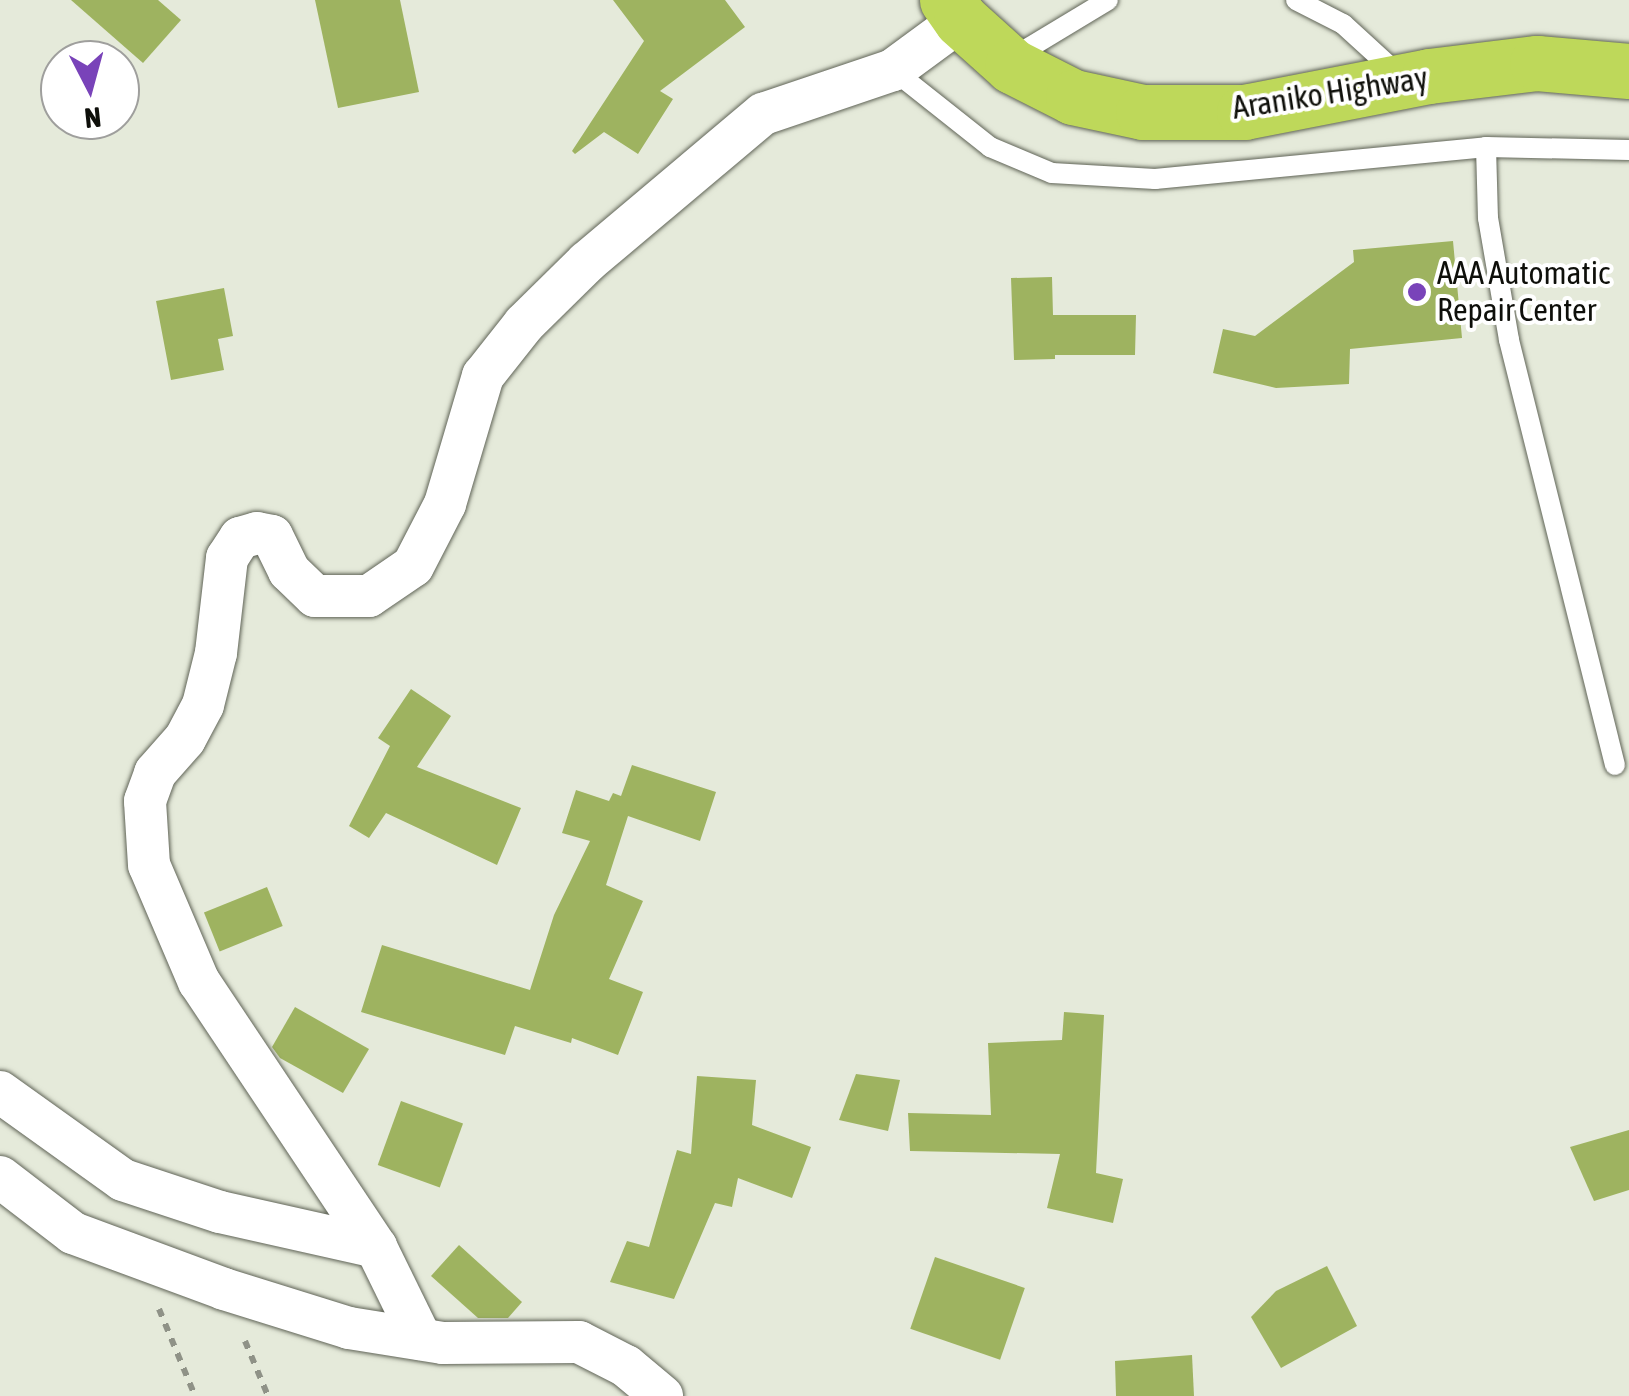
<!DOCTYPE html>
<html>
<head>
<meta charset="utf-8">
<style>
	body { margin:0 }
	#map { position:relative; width:1629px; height:1396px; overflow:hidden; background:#e5eada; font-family:"Asap Condensed",sans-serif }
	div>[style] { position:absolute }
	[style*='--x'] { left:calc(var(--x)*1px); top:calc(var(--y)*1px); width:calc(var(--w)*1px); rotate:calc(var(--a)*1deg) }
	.building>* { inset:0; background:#9eb360; transform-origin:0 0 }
	.path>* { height:6px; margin-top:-3px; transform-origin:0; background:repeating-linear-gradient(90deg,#8f9287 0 8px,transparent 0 16px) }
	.roads { filter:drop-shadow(0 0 2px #606457) drop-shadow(0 0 2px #606457) }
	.service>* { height:20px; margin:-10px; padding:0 10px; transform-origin:10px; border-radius:10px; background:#fff }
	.minor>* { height:42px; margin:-21px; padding:0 21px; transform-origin:21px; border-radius:21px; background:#fff }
	.trunk>* { height:55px; margin:-27.5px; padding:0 27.5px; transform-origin:27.5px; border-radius:27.5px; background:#bed85a }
	.dots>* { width:28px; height:28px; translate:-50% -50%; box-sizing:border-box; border:5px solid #fff; border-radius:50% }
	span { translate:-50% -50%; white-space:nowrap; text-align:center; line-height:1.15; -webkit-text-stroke:8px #fff; paint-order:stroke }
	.street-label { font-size:32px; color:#0e0f0a }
	.poi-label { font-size:32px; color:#0e0f0a }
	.left { translate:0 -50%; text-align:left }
	.north { position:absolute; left:40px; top:40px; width:100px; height:100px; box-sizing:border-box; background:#fff; border:2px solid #9f9f9d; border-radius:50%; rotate:174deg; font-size:28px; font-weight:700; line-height:40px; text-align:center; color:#0e0f0a }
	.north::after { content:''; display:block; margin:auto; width:35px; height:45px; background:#7943b9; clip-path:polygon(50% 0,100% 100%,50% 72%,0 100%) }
</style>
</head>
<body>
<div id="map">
	<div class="building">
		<div style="clip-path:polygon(71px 0,158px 0,181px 20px,143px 63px)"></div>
		<div style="clip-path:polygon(315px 0,400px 0,419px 92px,338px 108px)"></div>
		<div style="clip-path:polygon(613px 0,725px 0,745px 27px,660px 91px,673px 99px,638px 154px,604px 132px,575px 154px,572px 151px,644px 41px)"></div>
		<div style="clip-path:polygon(1453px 241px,1462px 338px,1350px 349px,1349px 384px,1276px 388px,1213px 373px,1223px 329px,1255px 336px,1354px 262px,1353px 250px)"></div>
		<div style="clip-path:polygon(1052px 277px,1053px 315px,1136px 315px,1135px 355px,1055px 355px,1055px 359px,1014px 360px,1011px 278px)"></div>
		<div style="clip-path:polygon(224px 288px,233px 336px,218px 339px,224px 370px,171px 380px,156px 301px)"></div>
		<div style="clip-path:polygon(411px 689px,451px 716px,417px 767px,521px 808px,497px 865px,386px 813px,369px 838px,349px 826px,390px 746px,378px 738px)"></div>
		<div style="clip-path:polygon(632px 765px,716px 792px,700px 841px,628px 816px,606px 885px,643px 901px,609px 979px,643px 992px,618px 1055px,572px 1038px,571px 1043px,515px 1026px,505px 1055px,361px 1012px,382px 945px,530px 990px,554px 915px,590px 841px,562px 833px,576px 790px,609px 801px,613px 793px,621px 796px)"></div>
		<div style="left:267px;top:887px;width:42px;height:68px;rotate:68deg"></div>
		<div style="clip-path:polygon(295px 1007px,369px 1049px,343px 1093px,280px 1058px,272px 1047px)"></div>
		<div style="clip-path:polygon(1064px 1012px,1104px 1015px,1096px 1173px,1123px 1179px,1113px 1223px,1047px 1208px,1060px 1154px,910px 1151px,908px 1113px,991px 1115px,988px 1043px,1062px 1040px)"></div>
		<div style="clip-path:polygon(856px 1074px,900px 1080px,888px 1131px,839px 1120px)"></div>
		<div style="clip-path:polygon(697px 1076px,756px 1080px,752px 1125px,811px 1147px,792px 1198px,738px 1178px,732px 1207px,715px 1203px,674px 1299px,610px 1282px,627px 1241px,649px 1247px,677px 1150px,691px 1154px)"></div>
		<div style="left:401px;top:1101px;width:66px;height:68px;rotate:20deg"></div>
		<div style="clip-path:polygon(1629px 1130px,1629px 1190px,1594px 1201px,1570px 1147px)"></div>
		<div style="clip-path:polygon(459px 1245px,522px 1302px,508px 1318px,478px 1318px,431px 1276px)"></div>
		<div style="left:935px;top:1257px;width:95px;height:76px;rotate:19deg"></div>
		<div style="clip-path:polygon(1327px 1266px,1357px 1326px,1281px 1368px,1251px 1317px,1276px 1291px)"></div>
		<div style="clip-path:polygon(1192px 1355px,1194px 1396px,1116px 1396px,1115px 1361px)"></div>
	</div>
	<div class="path">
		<div style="--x:159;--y:1309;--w:94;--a:67.5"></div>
		<div style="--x:245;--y:1341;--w:60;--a:67.3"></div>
	</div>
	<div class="roads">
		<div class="service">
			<div style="--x:1296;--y:0;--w:53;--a:27.1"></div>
			<div style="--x:1343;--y:24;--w:77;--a:42.4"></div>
			<div style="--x:1012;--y:58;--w:112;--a:-31.1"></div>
			<div style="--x:893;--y:70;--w:124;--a:38.4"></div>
			<div style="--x:990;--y:147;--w:67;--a:22.8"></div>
			<div style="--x:1052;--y:173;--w:103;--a:3.3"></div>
			<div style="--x:1155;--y:179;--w:333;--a:-5.5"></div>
			<div style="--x:1486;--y:147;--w:143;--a:1.2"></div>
			<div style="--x:1486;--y:147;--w:71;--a:88.4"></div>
			<div style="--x:1488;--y:218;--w:124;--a:80.2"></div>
			<div style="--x:1509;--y:340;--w:438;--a:76"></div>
		</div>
		<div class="minor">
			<div style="--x:0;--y:1092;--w:151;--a:35.6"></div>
			<div style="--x:123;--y:1180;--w:102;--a:18.3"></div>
			<div style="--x:220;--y:1212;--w:160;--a:12.6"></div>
			<div style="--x:0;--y:1177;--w:92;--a:37.5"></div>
			<div style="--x:73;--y:1233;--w:161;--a:20.3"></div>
			<div style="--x:224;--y:1289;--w:131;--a:17.3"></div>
			<div style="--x:349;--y:1328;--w:95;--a:9.1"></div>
			<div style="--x:443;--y:1343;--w:136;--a:-0.4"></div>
			<div style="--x:579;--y:1342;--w:53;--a:27.1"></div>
			<div style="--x:626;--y:1366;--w:47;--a:39.8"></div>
			<div style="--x:421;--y:1339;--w:102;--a:-116.1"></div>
			<div style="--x:376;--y:1247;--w:319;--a:-123.7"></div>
			<div style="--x:199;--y:982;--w:127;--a:-113.1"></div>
			<div style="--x:149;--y:865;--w:64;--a:-93.6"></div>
			<div style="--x:145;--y:801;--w:30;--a:-70"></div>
			<div style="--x:155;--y:773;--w:45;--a:-48.6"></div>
			<div style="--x:185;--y:739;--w:38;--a:-62"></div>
			<div style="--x:203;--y:705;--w:54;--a:-76"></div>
			<div style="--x:216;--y:653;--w:96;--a:-83.4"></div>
			<div style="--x:227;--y:558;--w:24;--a:-57"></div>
			<div style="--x:240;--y:538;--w:18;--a:-16"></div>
			<div style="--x:257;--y:533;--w:15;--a:11"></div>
			<div style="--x:272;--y:536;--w:39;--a:64"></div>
			<div style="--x:289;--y:571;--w:36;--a:44"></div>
			<div style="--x:315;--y:596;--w:54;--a:0"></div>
			<div style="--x:369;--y:596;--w:53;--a:-34.3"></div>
			<div style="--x:413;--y:566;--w:70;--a:-62.7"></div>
			<div style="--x:445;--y:504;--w:134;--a:-73.5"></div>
			<div style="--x:483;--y:376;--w:66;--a:-51.7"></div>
			<div style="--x:524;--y:324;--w:88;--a:-44.5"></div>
			<div style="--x:587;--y:262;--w:230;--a:-40.1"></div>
			<div style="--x:763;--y:114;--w:137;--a:-18.7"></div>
			<div style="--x:893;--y:70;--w:84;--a:-36.3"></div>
		</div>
		<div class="trunk">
			<div style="--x:947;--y:0;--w:24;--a:55"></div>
			<div style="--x:961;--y:20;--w:69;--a:42"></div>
			<div style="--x:1012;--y:66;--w:68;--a:26.9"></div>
			<div style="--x:1073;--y:97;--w:72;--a:12.1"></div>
			<div style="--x:1143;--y:112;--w:101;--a:0"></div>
			<div style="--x:1244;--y:112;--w:188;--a:-11"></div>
			<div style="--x:1429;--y:76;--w:109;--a:-6.9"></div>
			<div style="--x:1537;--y:63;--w:92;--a:5"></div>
		</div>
	</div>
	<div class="dots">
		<div style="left:1417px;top:292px;background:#7943b9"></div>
	</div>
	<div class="street-label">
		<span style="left:1330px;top:93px;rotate:-9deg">Araniko Highway</span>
	</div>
	<div class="poi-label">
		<span class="left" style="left:1437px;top:292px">AAA Automatic<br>Repair Center</span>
	</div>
	<div class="north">N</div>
</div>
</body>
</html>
